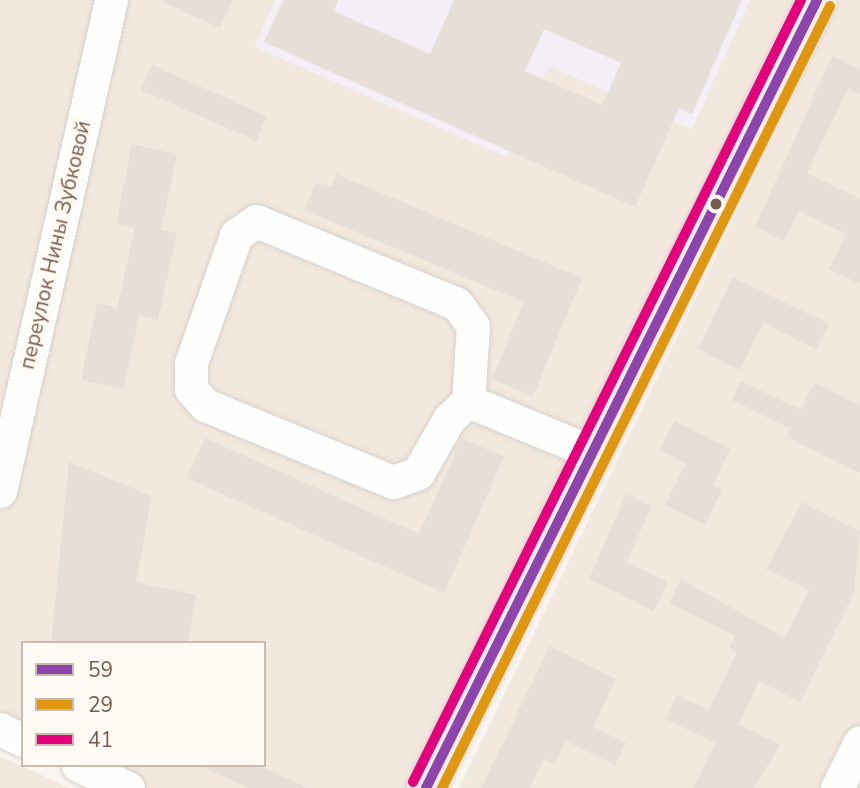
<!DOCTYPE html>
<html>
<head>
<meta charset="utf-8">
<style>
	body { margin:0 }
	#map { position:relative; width:860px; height:788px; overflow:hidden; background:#f9f5f0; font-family:"Nunito Sans",sans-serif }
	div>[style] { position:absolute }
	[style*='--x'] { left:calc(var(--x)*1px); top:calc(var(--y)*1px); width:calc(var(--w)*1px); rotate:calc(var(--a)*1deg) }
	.residential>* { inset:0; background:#f2e8de }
	.education>* { inset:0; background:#f6eef6 }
	.building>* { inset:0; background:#e6ded7; transform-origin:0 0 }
	.roads { filter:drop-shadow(0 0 2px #d7d1cb) drop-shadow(0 0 2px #d7d1cb) }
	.minor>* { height:33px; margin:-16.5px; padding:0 16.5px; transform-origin:16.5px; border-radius:16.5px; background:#fefefd }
	.major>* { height:38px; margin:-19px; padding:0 19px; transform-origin:19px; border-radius:19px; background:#f3eee8 }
	.bus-1>* { height:10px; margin:-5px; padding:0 5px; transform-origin:5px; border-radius:5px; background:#8e44ad }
	.bus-2>* { height:10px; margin:-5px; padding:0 5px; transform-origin:5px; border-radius:5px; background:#de970f }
	.bus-3>* { height:10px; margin:-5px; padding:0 5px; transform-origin:5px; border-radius:5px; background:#e5007d }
	.dots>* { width:19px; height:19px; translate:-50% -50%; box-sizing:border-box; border:4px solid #fffaf3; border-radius:50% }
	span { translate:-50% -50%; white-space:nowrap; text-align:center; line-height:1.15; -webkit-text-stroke:7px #fffaf3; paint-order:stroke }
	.street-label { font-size:21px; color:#7a5c4d }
	.legend { position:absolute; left:21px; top:641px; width:245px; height:126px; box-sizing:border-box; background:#fffaf3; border:2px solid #cabbb1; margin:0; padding:9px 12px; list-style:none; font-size:21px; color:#7a5c4d }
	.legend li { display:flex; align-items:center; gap:14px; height:35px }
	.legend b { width:35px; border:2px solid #cabbb1 }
</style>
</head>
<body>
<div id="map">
	<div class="residential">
		<div style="clip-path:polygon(0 0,817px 0,426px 788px,128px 788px,78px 765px,264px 765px,264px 643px,23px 643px,23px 740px,0 729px)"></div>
		<div style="clip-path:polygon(840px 0,860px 0,860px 788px,459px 788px)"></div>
		<div style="clip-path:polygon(0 756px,70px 788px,0 788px)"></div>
	</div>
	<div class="education">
		<div style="clip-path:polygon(275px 0,750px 0,692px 129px,549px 66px,507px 157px,255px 47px)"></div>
	</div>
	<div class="building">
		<div style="clip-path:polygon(159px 0,233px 0,220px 28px)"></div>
		<div style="clip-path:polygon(evenodd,283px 0,338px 0,334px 11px,430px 54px,454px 0,742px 0,692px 114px,679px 108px,635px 207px,264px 42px,283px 0,544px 29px,621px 63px,602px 105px,525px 71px,544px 29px)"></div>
		<div style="clip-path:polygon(832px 56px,860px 70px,860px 94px,848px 89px,807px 173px,860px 199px,860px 284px,829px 269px,846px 234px,799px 211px,784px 241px,755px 227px)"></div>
		<div style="left:152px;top:65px;width:126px;height:27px;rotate:24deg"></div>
		<div style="clip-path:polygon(132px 144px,177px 154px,161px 230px,177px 233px,158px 320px,139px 316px,124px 389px,81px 380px,97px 303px,117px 308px,135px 228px,116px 224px)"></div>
		<div style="clip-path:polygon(336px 174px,582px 278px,533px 396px,492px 379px,524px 302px,304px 210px,316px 183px,332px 186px)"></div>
		<div style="clip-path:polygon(733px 277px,829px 324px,816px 349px,763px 323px,740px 370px,698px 349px)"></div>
		<div style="clip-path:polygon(741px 381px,801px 410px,814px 383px,860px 405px,860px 473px,787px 437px,791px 429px,732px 400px)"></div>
		<div style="clip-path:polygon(674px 421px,730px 449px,713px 485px,722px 490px,705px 525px,665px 505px,686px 463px,660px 450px)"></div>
		<div style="clip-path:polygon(205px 438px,419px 534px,462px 438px,504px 457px,444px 593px,187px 478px)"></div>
		<div style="clip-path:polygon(69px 462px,152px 496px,136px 582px,196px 595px,188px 643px,51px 643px)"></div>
		<div style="clip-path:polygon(626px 494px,652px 506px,626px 562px,667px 582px,654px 611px,589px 579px)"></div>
		<div style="clip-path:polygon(802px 502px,860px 531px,854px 592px,800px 702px,759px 681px,739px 724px,780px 745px,754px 788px,693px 788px,715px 743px,666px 719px,677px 695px,709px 710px,737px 652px,729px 648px,735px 636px,669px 603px,681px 579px,785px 638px,809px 590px,766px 569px)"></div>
		<div style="clip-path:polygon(550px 646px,616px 679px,593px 727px,626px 743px,615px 765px,566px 741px,555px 764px,544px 759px,530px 788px,481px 788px)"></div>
		<div style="clip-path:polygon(198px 765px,257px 765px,308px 788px,248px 788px)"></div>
	</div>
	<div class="roads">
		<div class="minor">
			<div style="--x:468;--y:401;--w:26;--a:137"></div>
			<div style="--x:449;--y:419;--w:62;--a:119.9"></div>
			<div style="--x:418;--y:473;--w:27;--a:160"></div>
			<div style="--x:393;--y:482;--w:203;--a:-157.7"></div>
			<div style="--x:205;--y:405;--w:21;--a:-131"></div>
			<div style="--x:191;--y:389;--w:26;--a:-90"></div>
			<div style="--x:191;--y:363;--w:136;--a:-70.6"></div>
			<div style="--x:236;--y:235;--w:24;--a:-35"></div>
			<div style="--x:256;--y:221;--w:217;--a:22.4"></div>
			<div style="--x:457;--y:304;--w:27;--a:54"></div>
			<div style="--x:473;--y:326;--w:75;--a:93.8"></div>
			<div style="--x:468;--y:401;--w:134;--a:22.4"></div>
			<div style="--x:0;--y:491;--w:503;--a:-77.26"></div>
			<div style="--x:0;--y:729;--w:25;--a:26"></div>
			<div style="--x:78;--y:765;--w:55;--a:24.7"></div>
			<div style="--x:837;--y:788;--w:51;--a:-63.4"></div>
		</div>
		<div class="major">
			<div style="--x:426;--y:788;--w:880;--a:-63.61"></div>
		</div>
	</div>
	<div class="bus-1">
		<div style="--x:426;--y:788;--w:880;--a:-63.61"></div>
	</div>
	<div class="bus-2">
		<div style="--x:442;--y:788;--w:873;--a:-63.61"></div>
	</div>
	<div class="bus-3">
		<div style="--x:413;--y:782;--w:873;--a:-63.61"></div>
	</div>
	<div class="dots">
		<div style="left:716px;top:204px;background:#7a5c4d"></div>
	</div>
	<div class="street-label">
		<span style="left:55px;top:245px;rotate:-77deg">переулок Нины Зубковой</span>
	</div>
	<ul class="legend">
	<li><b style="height:9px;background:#8e44ad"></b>59</li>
	<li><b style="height:9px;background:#de970f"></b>29</li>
	<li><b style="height:9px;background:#e5007d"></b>41</li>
	</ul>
</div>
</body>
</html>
